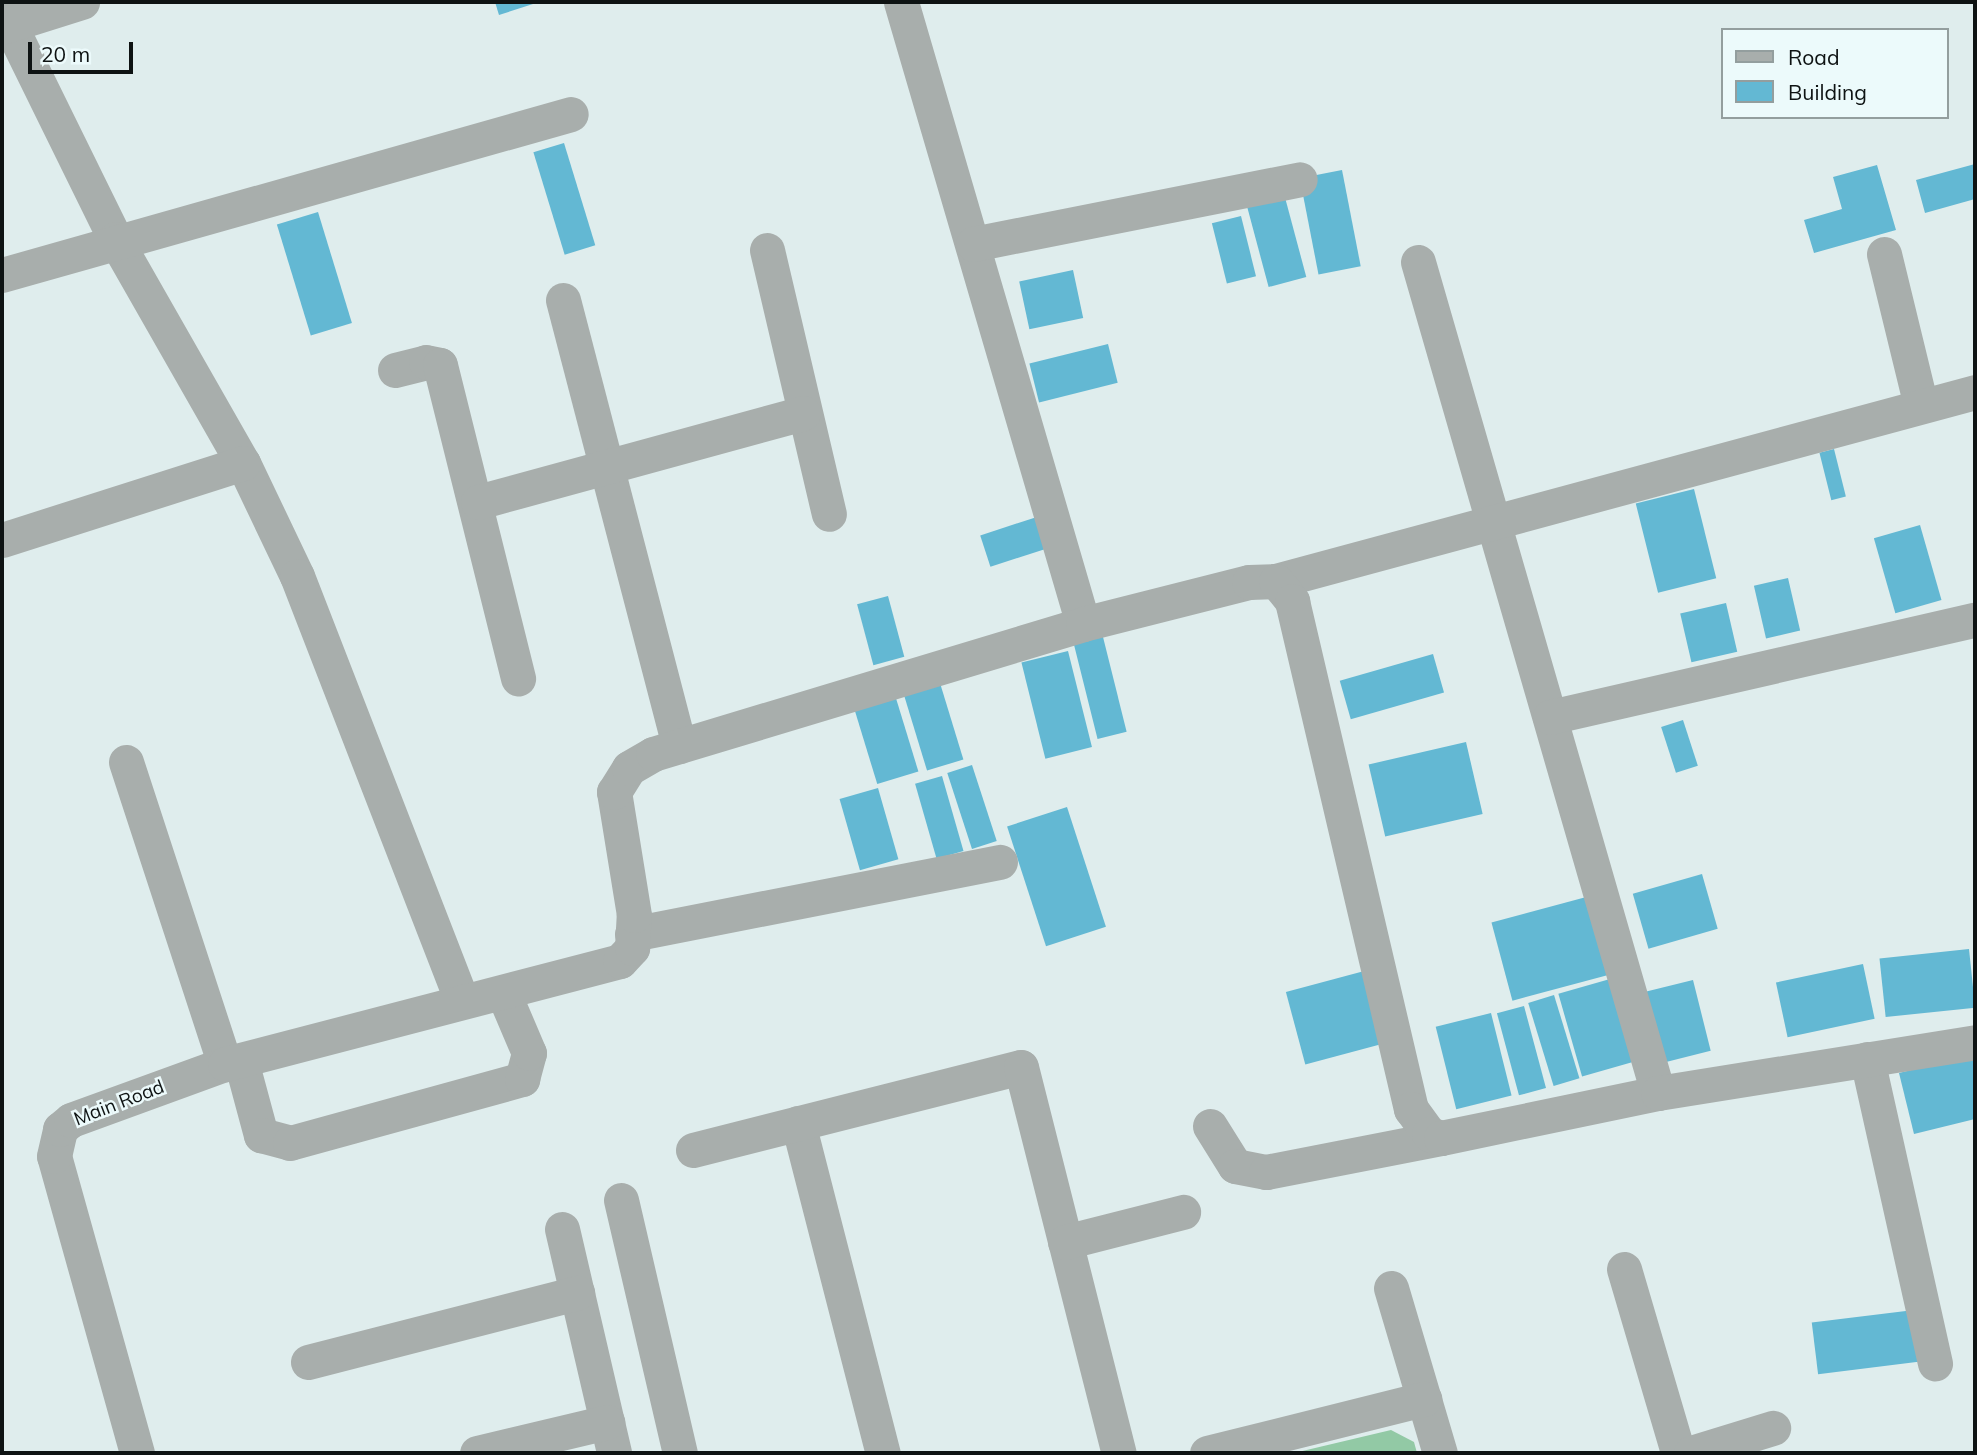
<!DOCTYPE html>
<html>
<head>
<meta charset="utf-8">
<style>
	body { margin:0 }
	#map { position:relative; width:1977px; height:1455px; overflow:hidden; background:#dfeded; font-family:Mulish,sans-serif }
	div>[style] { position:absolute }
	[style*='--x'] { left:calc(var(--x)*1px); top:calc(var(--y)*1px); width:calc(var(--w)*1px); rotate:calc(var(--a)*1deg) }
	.green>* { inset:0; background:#92c9a5 }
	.building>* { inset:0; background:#63b8d3; transform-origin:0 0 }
	.minor>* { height:35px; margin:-17.5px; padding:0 17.5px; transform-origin:17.5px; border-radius:17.5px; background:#a8aeac }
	span { translate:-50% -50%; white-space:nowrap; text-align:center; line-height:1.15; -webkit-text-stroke:5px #ecfafb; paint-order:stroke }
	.street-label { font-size:19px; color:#0e1313 }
	.frame { position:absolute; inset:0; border:4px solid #0e1313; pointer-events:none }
	.legend { position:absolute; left:1721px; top:28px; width:228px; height:91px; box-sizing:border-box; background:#ecfafb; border:2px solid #939e9e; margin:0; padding:9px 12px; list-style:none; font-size:21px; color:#0e1313 }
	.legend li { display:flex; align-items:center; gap:14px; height:35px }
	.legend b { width:35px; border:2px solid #939e9e }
	.scale { position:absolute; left:28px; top:42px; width:105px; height:32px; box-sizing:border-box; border:4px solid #0e1313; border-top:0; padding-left:9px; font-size:21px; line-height:24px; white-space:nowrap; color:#0e1313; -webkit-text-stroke:5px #ecfafb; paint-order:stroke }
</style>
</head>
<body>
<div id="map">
	<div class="green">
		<div style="clip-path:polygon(1391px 1430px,1414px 1442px,1417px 1453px,1294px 1453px)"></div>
	</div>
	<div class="building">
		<div style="clip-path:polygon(495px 2px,532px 2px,533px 4px,499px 15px)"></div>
		<div style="left:564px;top:143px;width:107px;height:32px;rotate:73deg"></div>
		<div style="clip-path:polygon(1975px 164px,1975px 199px,1925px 213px,1916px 180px)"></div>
		<div style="clip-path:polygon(1877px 165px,1896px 230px,1814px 253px,1804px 220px,1842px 209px,1833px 177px)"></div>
		<div style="left:1342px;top:170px;width:98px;height:43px;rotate:79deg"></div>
		<div style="left:1283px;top:190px;width:90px;height:39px;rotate:75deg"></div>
		<div style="left:318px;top:212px;width:116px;height:43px;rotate:73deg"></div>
		<div style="left:1241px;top:216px;width:62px;height:30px;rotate:76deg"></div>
		<div style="left:1073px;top:270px;width:49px;height:55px;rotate:78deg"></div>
		<div style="left:1108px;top:344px;width:40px;height:81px;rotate:76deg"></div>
		<div style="left:1834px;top:449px;width:49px;height:15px;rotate:76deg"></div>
		<div style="left:1694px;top:489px;width:92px;height:60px;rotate:76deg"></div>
		<div style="left:1043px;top:515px;width:33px;height:66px;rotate:72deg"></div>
		<div style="left:1920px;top:525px;width:78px;height:48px;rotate:74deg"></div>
		<div style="left:1788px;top:578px;width:54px;height:35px;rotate:77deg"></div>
		<div style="left:888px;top:596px;width:63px;height:32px;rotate:75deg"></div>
		<div style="left:1726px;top:603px;width:50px;height:47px;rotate:77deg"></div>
		<div style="left:1101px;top:629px;width:106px;height:30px;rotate:76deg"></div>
		<div style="left:1068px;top:651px;width:99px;height:48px;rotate:76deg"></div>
		<div style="left:1433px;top:654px;width:40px;height:97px;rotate:74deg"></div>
		<div style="left:940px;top:683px;width:80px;height:38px;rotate:73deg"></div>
		<div style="left:895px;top:695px;width:80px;height:43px;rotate:73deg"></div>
		<div style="left:1683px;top:720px;width:48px;height:23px;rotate:72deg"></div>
		<div style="left:1466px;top:742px;width:74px;height:100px;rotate:77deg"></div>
		<div style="left:972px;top:765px;width:80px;height:26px;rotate:72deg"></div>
		<div style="left:942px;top:776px;width:78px;height:28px;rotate:74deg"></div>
		<div style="left:878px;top:788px;width:74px;height:40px;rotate:74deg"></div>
		<div style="left:1067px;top:807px;width:126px;height:63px;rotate:72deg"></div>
		<div style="left:1702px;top:874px;width:57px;height:72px;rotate:74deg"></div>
		<div style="left:1590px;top:896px;width:81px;height:102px;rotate:75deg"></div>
		<div style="left:1969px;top:949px;width:59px;height:90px;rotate:84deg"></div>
		<div style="left:1863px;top:964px;width:56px;height:89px;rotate:78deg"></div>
		<div style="left:1368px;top:970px;width:75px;height:85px;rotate:75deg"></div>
		<div style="left:1617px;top:977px;width:86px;height:61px;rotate:74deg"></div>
		<div style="left:1693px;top:980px;width:73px;height:48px;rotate:76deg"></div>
		<div style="left:1554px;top:995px;width:87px;height:27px;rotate:73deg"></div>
		<div style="left:1524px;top:1006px;width:85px;height:28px;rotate:75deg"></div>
		<div style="left:1491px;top:1013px;width:85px;height:57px;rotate:76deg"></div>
		<div style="clip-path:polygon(1975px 1054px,1975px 1119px,1914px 1134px,1899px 1073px)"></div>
		<div style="left:1914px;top:1310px;width:52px;height:103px;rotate:83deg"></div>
	</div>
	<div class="minor">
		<div style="--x:901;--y:2;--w:648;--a:73.69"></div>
		<div style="--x:2;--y:9;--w:256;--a:63.8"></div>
		<div style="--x:115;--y:239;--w:258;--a:60.3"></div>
		<div style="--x:243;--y:463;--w:125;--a:64.5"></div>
		<div style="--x:297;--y:576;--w:456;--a:68.8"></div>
		<div style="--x:2;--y:27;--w:84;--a:-17.4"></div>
		<div style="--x:973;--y:244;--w:333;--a:-11.2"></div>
		<div style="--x:767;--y:250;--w:271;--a:76.8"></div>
		<div style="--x:1884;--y:254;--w:156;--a:76.3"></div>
		<div style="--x:1418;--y:262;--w:865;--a:73.89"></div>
		<div style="--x:2;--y:275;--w:591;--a:-15.8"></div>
		<div style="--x:563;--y:300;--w:461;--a:75.4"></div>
		<div style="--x:395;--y:370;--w:32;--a:-14"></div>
		<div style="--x:426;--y:362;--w:14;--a:12"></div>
		<div style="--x:440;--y:365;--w:323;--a:76"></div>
		<div style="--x:478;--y:502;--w:337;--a:-15.3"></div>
		<div style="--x:2;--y:540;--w:253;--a:-17.7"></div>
		<div style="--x:1276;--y:581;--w:724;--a:-15.13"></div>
		<div style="--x:1550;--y:717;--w:436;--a:-12.9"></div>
		<div style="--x:126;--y:762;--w:318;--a:71.9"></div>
		<div style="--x:632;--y:934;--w:375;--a:-11.1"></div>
		<div style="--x:1867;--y:1059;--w:312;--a:77.4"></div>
		<div style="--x:241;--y:1061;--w:77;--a:74.9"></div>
		<div style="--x:261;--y:1135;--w:30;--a:15"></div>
		<div style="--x:290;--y:1143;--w:241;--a:-15.4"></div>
		<div style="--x:522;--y:1079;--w:27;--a:-75"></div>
		<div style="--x:529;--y:1053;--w:66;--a:-113.1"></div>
		<div style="--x:798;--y:1123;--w:341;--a:75.6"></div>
		<div style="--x:1210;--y:1126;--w:47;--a:58"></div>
		<div style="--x:1235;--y:1166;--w:32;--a:11"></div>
		<div style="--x:1266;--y:1172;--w:178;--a:-11"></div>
		<div style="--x:693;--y:1150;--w:338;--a:-14.2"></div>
		<div style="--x:1021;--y:1067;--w:398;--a:75.8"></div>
		<div style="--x:621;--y:1200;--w:260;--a:76.9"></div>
		<div style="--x:562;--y:1229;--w:230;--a:76.9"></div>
		<div style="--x:1065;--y:1242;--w:122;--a:-14.3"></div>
		<div style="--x:1624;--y:1269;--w:192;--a:73.6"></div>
		<div style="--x:1391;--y:1288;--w:172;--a:73.5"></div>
		<div style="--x:308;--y:1362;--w:278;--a:-14.4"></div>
		<div style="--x:137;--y:1453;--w:308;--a:-105.6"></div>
		<div style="--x:54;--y:1156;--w:28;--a:-77"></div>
		<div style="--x:60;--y:1129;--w:14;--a:-39"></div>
		<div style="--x:71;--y:1120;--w:164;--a:-20"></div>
		<div style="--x:225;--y:1064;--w:408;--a:-14.6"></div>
		<div style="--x:620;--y:961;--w:18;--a:-47"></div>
		<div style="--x:632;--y:948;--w:33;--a:-87"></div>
		<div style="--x:634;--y:915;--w:125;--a:-99.2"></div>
		<div style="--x:614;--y:792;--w:28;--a:-58"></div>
		<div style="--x:629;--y:768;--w:28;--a:-30"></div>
		<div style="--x:653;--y:754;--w:449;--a:-16.8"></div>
		<div style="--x:1083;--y:624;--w:171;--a:-14.2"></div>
		<div style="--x:1249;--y:582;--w:27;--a:-2"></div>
		<div style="--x:1276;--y:581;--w:26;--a:51"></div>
		<div style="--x:1292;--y:601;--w:522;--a:76.82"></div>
		<div style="--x:1411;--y:1109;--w:31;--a:54"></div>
		<div style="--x:1429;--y:1134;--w:13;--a:18"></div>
		<div style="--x:1441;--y:1138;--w:222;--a:-11.7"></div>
		<div style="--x:1658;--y:1093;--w:321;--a:-9.1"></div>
		<div style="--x:477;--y:1453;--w:134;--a:-13.4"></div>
		<div style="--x:1207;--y:1453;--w:224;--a:-14"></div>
		<div style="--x:1691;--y:1453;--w:86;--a:-17"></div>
	</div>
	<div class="street-label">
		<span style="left:119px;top:1103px;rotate:-21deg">Main Road</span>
	</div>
	<div class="frame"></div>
	<ul class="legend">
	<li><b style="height:9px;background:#a8aeac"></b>Road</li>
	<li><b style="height:19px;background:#63b8d3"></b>Building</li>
	</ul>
	<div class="scale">20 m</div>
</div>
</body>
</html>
